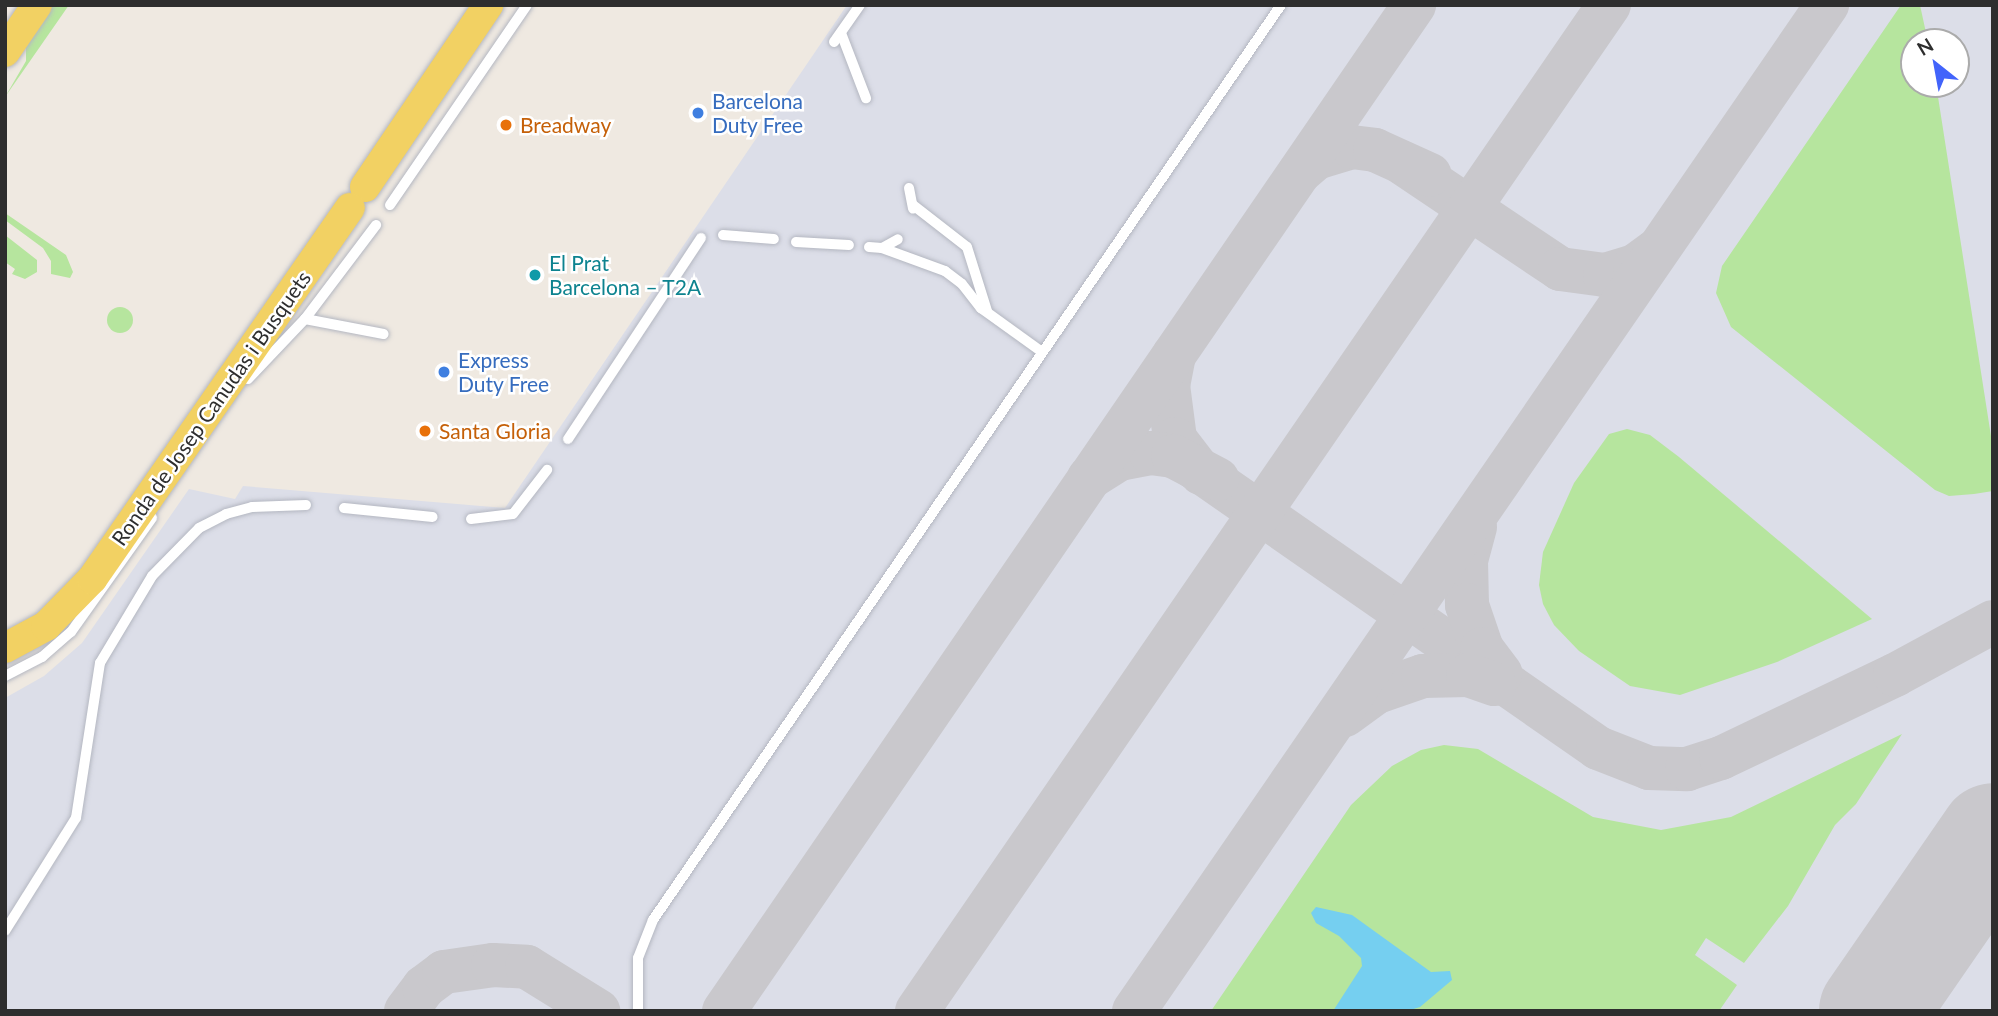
<!DOCTYPE html>
<html>
<head>
<meta charset="utf-8">
<style>
	body { margin:0 }
	#map { position:relative; width:1998px; height:1016px; overflow:hidden; background:#efe9e1; font-family:Lato,sans-serif }
	div>[style] { position:absolute }
	[style*='--x'] { left:calc(var(--x)*1px); top:calc(var(--y)*1px); width:calc(var(--w)*1px); rotate:calc(var(--a)*1deg) }
	.airport>* { inset:0; background:#dcdee8 }
	.green>* { inset:0; background:#b6e59e }
	.round { border-radius:50% }
	.water>* { inset:0; background:#75cff0 }
	.taxiway>* { height:44px; margin:-22px; padding:0 22px; transform-origin:22px; border-radius:22px; background:#c9c8cc }
	.runway>* { height:108px; margin:-54px; padding:0 54px; transform-origin:54px; border-radius:54px; background:#c9c8cc }
	.roads { filter:drop-shadow(0 0 2px #b4b7c1) drop-shadow(0 0 2px #b4b7c1) }
	.service>* { height:10px; margin:-5px; padding:0 5px; transform-origin:5px; border-radius:5px; background:#fff }
	.primary>* { height:30px; margin:-15px; padding:0 15px; transform-origin:15px; border-radius:15px; background:#f2d163 }
	.dots>* { width:19px; height:19px; translate:-50% -50%; box-sizing:border-box; border:4px solid #fff; border-radius:50% }
	span { translate:-50% -50%; white-space:nowrap; text-align:center; line-height:1.15; -webkit-text-stroke:5px #fff; paint-order:stroke }
	.shop-label { font-size:21px; color:#366cbe }
	.left { translate:0 -50%; text-align:left }
	.food-label { font-size:21px; color:#c56008 }
	.culture-label { font-size:21px; color:#0d838f }
	.street-label { font-size:21px; color:#2e2e2e }
	.frame { position:absolute; inset:0; border:7px solid #2e2e2e; pointer-events:none }
	.north { position:absolute; left:1900px; top:28px; width:70px; height:70px; box-sizing:border-box; background:#fff; border:2px solid #ababab; border-radius:50%; rotate:329deg; font-size:19px; font-weight:700; line-height:28px; text-align:center; color:#2e2e2e }
	.north::after { content:''; display:block; margin:auto; width:24px; height:32px; background:#4264fb; clip-path:polygon(50% 0,100% 100%,50% 72%,0 100%) }
</style>
</head>
<body>
<div id="map">
	<div class="airport">
		<div style="clip-path:polygon(evenodd,847px 5px,1993px 5px,1993px 1011px,5px 1011px,5px 698px,44px 676px,82px 643px,189px 489px,235px 499px,243px 486px,505px 508px,847px 5px,1914px 42px,1956px 42px,1956px 84px,1914px 84px,1914px 42px)"></div>
	</div>
	<div class="green">
		<div style="clip-path:polygon(52px 5px,69px 5px,5px 97px,26px 61px,26px 40px)"></div>
		<div style="clip-path:polygon(1901px 5px,1920px 5px,1928px 42px,1914px 42px,1914px 84px,1936px 84px,1993px 449px,1993px 491px,1974px 494px,1949px 496px,1935px 490px,1731px 327px,1716px 293px,1722px 266px)"></div>
		<div style="clip-path:polygon(5px 213px,66px 255px,73px 272px,70px 278px,51px 274px,51px 261px,43px 248px,5px 220px)"></div>
		<div style="clip-path:polygon(5px 235px,37px 260px,37px 272px,25px 279px,12px 274px,15px 269px,5px 262px)"></div>
		<div class="round" style="left:107px;top:307px;width:26px;height:26px"></div>
		<div style="clip-path:polygon(1627px 429px,1650px 435px,1679px 457px,1872px 619px,1777px 662px,1680px 695px,1630px 686px,1579px 651px,1554px 625px,1543px 604px,1539px 585px,1543px 552px,1574px 483px,1609px 434px)"></div>
		<div style="clip-path:polygon(1902px 734px,1856px 804px,1835px 825px,1788px 906px,1744px 963px,1706px 938px,1695px 955px,1737px 985px,1719px 1011px,1211px 1011px,1351px 805px,1392px 766px,1421px 750px,1444px 745px,1478px 749px,1593px 817px,1661px 830px,1731px 817px)"></div>
	</div>
	<div class="water">
		<div style="clip-path:polygon(1316px 907px,1352px 915px,1431px 972px,1450px 971px,1452px 980px,1420px 1007px,1407px 1011px,1333px 1011px,1362px 966px,1361px 958px,1339px 936px,1316px 923px,1311px 913px)"></div>
	</div>
	<div class="taxiway">
		<div style="--x:1404;--y:164;--w:188;--a:33.9"></div>
		<div style="--x:1560;--y:269;--w:45;--a:7.6"></div>
		<div style="--x:1605;--y:275;--w:31;--a:-17"></div>
		<div style="--x:1635;--y:266;--w:27;--a:-36"></div>
		<div style="--x:1300;--y:172;--w:21;--a:-41"></div>
		<div style="--x:1316;--y:158;--w:38;--a:-17"></div>
		<div style="--x:1352;--y:147;--w:23;--a:7"></div>
		<div style="--x:1375;--y:150;--w:60;--a:24.4"></div>
		<div style="--x:1174;--y:355;--w:31;--a:101"></div>
		<div style="--x:1168;--y:385;--w:54;--a:82.6"></div>
		<div style="--x:1175;--y:439;--w:43;--a:52.6"></div>
		<div style="--x:1191;--y:465;--w:496;--a:34.8"></div>
		<div style="--x:1598;--y:748;--w:55;--a:21.4"></div>
		<div style="--x:1649;--y:768;--w:38;--a:2"></div>
		<div style="--x:1687;--y:769;--w:36;--a:-18"></div>
		<div style="--x:1721;--y:758;--w:193;--a:-25.5"></div>
		<div style="--x:1895;--y:675;--w:111;--a:-28.4"></div>
		<div style="--x:1089;--y:478;--w:36;--a:-32"></div>
		<div style="--x:1120;--y:459;--w:32;--a:-11"></div>
		<div style="--x:1151;--y:453;--w:22;--a:8"></div>
		<div style="--x:1173;--y:456;--w:50;--a:27.6"></div>
		<div style="--x:1475;--y:527;--w:35;--a:105"></div>
		<div style="--x:1466;--y:561;--w:44;--a:88.7"></div>
		<div style="--x:1467;--y:605;--w:46;--a:71.2"></div>
		<div style="--x:1482;--y:649;--w:31;--a:53"></div>
		<div style="--x:1345;--y:715;--w:39;--a:-36"></div>
		<div style="--x:1377;--y:692;--w:49;--a:-19.2"></div>
		<div style="--x:1423;--y:676;--w:45;--a:-1.3"></div>
		<div style="--x:1468;--y:675;--w:28;--a:19"></div>
		<div style="--x:406;--y:1011;--w:30;--a:-53"></div>
		<div style="--x:424;--y:987;--w:25;--a:-37"></div>
		<div style="--x:444;--y:972;--w:49;--a:-8.1"></div>
		<div style="--x:493;--y:965;--w:34;--a:3"></div>
		<div style="--x:527;--y:967;--w:84;--a:31.8"></div>
		<div style="--x:724;--y:1011;--w:1220;--a:-55.55"></div>
		<div style="--x:917;--y:1011;--w:1221;--a:-55.48"></div>
		<div style="--x:1134;--y:1011;--w:1222;--a:-55.44"></div>
	</div>
	<div class="runway">
		<div style="--x:1873;--y:1011;--w:211;--a:-55.4"></div>
	</div>
	<div class="roads">
		<div class="service">
			<div style="--x:841;--y:33;--w:70;--a:69"></div>
			<div style="--x:834;--y:42;--w:45;--a:-54.9"></div>
			<div style="--x:909;--y:188;--w:21;--a:79"></div>
			<div style="--x:390;--y:205;--w:242;--a:-55.6"></div>
			<div style="--x:913;--y:205;--w:68;--a:37.9"></div>
			<div style="--x:967;--y:247;--w:67;--a:72.6"></div>
			<div style="--x:723;--y:235;--w:51;--a:4.5"></div>
			<div style="--x:796;--y:242;--w:53;--a:3.2"></div>
			<div style="--x:869;--y:247;--w:13;--a:4"></div>
			<div style="--x:882;--y:248;--w:18;--a:-29"></div>
			<div style="--x:882;--y:248;--w:67;--a:20.1"></div>
			<div style="--x:945;--y:271;--w:21;--a:37"></div>
			<div style="--x:962;--y:284;--w:31;--a:52"></div>
			<div style="--x:981;--y:308;--w:75;--a:35.8"></div>
			<div style="--x:305;--y:319;--w:80;--a:10.8"></div>
			<div style="--x:248;--y:379;--w:83;--a:-46.5"></div>
			<div style="--x:305;--y:319;--w:118;--a:-52.9"></div>
			<div style="--x:568;--y:439;--w:241;--a:-56.5"></div>
			<div style="--x:344;--y:508;--w:89;--a:5.8"></div>
			<div style="--x:471;--y:519;--w:42;--a:-6.8"></div>
			<div style="--x:513;--y:514;--w:56;--a:-52.3"></div>
			<div style="--x:5;--y:676;--w:42;--a:-27.2"></div>
			<div style="--x:42;--y:657;--w:38;--a:-41"></div>
			<div style="--x:71;--y:632;--w:140;--a:-54.6"></div>
			<div style="--x:5;--y:931;--w:133;--a:-57.9"></div>
			<div style="--x:76;--y:818;--w:157;--a:-81.2"></div>
			<div style="--x:100;--y:663;--w:101;--a:-59.1"></div>
			<div style="--x:152;--y:576;--w:67;--a:-45.6"></div>
			<div style="--x:199;--y:528;--w:30;--a:-27"></div>
			<div style="--x:226;--y:514;--w:27;--a:-15"></div>
			<div style="--x:252;--y:507;--w:54;--a:-2.1"></div>
			<div style="--x:638;--y:1011;--w:53;--a:-90"></div>
			<div style="--x:638;--y:958;--w:41;--a:-68.5"></div>
			<div style="--x:653;--y:920;--w:1110;--a:-55.54"></div>
		</div>
		<div class="primary">
			<div style="--x:5;--y:52;--w:57;--a:-55.8"></div>
			<div style="--x:365;--y:187;--w:220;--a:-55.9"></div>
			<div style="--x:5;--y:648;--w:47;--a:-28.2"></div>
			<div style="--x:46;--y:626;--w:66;--a:-45.6"></div>
			<div style="--x:92;--y:579;--w:452;--a:-55.2"></div>
		</div>
	</div>
	<div class="dots">
		<div style="left:698px;top:113px;background:#3f7fe0"></div>
		<div style="left:506px;top:125px;background:#e8710a"></div>
		<div style="left:535px;top:275px;background:#0f9aa8"></div>
		<div style="left:444px;top:372px;background:#3f7fe0"></div>
		<div style="left:425px;top:431px;background:#e8710a"></div>
	</div>
	<div class="shop-label">
		<span class="left" style="left:712px;top:113px">Barcelona<br>Duty Free</span>
		<span class="left" style="left:458px;top:372px">Express<br>Duty Free</span>
	</div>
	<div class="food-label">
		<span class="left" style="left:520px;top:125px">Breadway</span>
		<span class="left" style="left:439px;top:431px">Santa Gloria</span>
	</div>
	<div class="culture-label">
		<span class="left" style="left:549px;top:275px">El Prat<br>Barcelona – T2A</span>
	</div>
	<div class="street-label">
		<span style="left:211px;top:408px;rotate:-55deg">Ronda de Josep Canudas i Busquets</span>
	</div>
	<div class="frame"></div>
	<div class="north">N</div>
</div>
</body>
</html>
